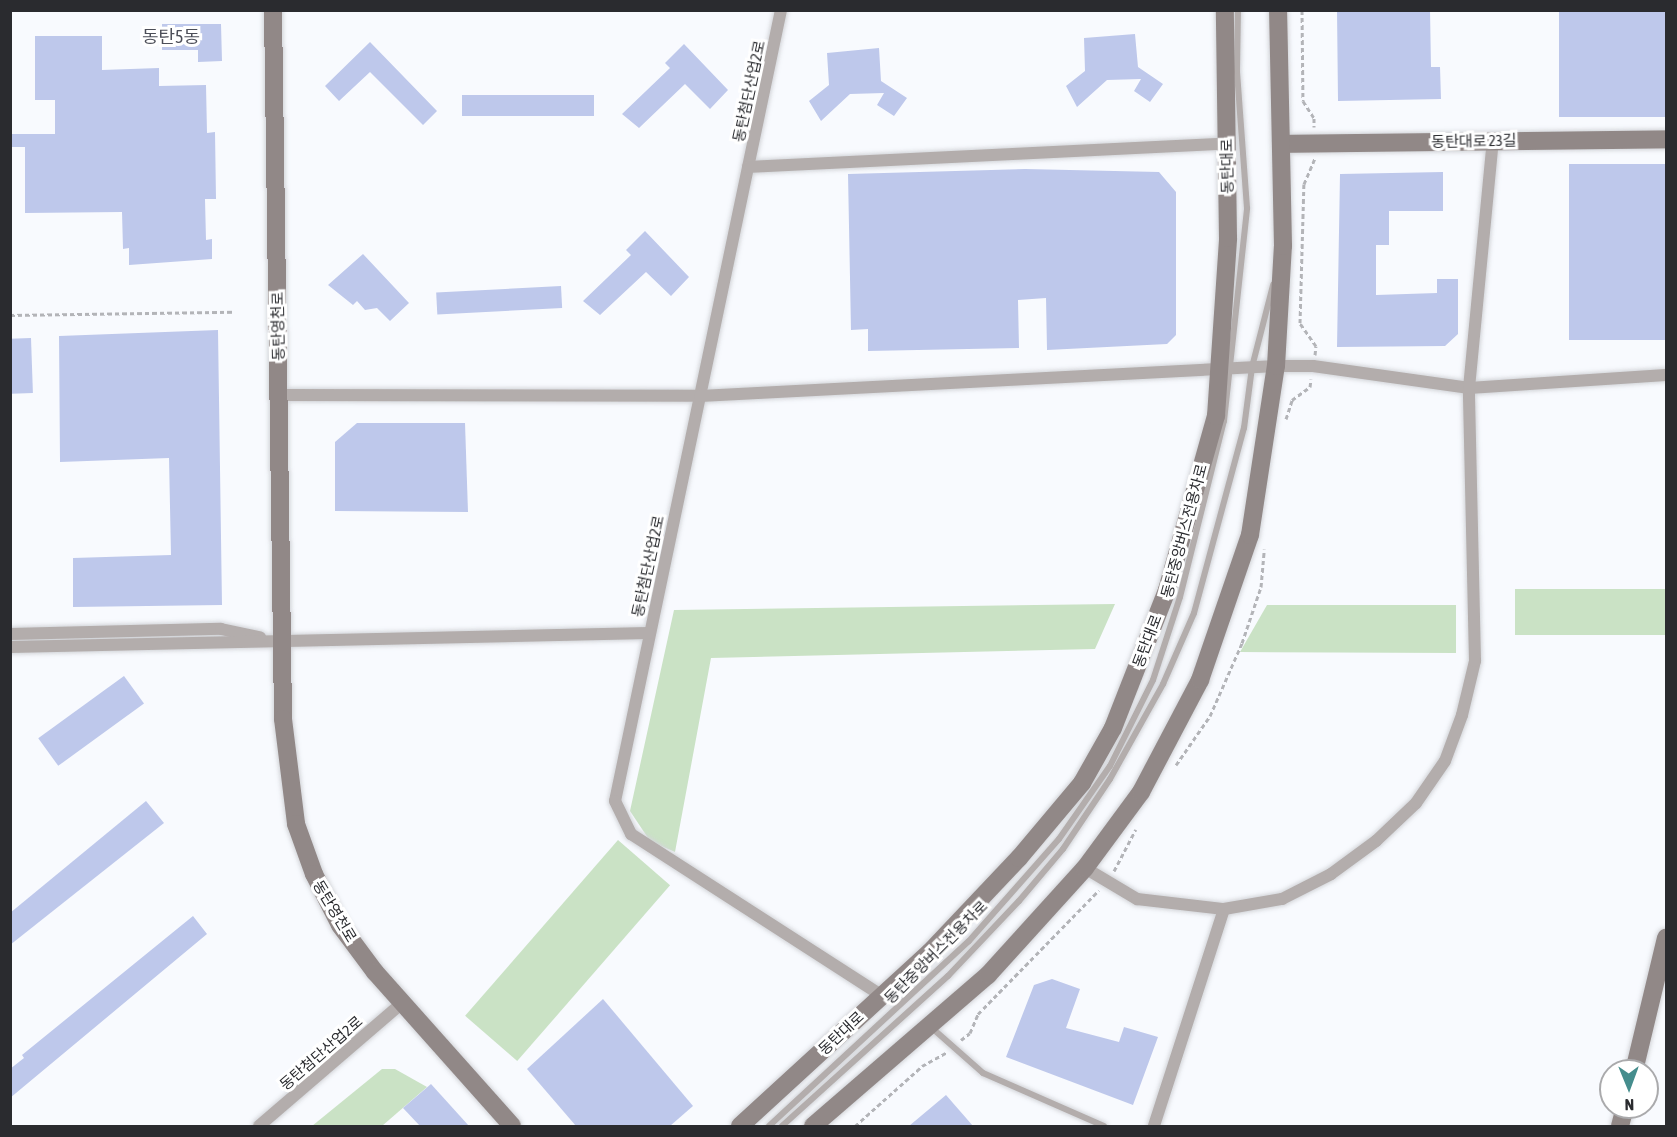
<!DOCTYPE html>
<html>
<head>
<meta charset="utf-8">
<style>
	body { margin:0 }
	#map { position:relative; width:1677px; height:1137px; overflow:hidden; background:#f8fafe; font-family:"Asap Condensed","Noto Sans KR",sans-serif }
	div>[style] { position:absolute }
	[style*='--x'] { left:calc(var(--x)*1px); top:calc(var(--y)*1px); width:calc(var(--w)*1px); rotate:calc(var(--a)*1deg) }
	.green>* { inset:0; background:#cae2c5; transform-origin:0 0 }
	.building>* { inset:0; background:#bec8eb; transform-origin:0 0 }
	.path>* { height:3px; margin-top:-1.5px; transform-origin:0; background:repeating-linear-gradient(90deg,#b3b4b8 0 4.5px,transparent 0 7.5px) }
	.roads { filter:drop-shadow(0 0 2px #d3d5d9) drop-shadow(0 0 2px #d3d5d9) }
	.lane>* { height:6px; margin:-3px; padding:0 3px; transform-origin:3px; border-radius:3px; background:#b3adac }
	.street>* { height:12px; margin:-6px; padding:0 6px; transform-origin:6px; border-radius:6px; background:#b3adac }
	.secondary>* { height:18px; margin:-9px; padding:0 9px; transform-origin:9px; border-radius:9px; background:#918887 }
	span { translate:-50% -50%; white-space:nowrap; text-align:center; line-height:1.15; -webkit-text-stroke:6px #fff; paint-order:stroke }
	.street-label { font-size:15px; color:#2a2b2f }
	.quarter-label { font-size:18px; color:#4c4e58 }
	.frame { position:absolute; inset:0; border:12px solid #2a2b2f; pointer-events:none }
	.north { position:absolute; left:1599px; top:1059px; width:60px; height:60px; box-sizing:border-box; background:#fff; border:2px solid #aaaaac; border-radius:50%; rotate:179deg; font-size:16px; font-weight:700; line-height:24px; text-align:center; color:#2a2b2f }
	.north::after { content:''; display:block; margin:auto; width:21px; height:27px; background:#458d8d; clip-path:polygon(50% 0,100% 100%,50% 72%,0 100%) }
</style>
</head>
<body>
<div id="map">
	<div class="green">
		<div style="left:1666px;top:589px;width:46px;height:151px;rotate:90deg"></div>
		<div style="clip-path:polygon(1115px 604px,1095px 649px,711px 658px,675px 852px,650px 841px,630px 811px,674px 610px)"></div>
		<div style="clip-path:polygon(1267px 605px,1456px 605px,1456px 653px,1240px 652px)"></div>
		<div style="left:618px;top:840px;width:69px;height:233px;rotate:41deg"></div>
		<div style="clip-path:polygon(382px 1069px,395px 1069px,427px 1087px,382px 1126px,312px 1126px)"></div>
	</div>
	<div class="building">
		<div style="clip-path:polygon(1337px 10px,1430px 10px,1431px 67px,1440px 67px,1441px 99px,1338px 101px)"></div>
		<div style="left:1559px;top:10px;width:107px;height:107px"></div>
		<div style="clip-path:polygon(162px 24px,221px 24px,222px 61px,198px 62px,198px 50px,162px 50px)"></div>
		<div style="clip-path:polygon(1135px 34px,1138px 67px,1163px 84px,1150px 102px,1134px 91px,1141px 79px,1107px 80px,1077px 107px,1066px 86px,1085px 71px,1084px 38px)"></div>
		<div style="clip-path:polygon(35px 36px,102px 36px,102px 70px,159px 68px,159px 86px,206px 85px,207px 133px,215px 132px,216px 199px,205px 199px,206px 240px,212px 239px,212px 259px,129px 265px,129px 248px,123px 249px,122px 212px,25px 213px,25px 147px,10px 147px,10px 134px,55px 134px,55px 100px,35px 100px)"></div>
		<div style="clip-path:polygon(370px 42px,437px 111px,423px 125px,370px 72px,339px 101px,325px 86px)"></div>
		<div style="clip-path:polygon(684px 44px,728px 90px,710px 109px,685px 84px,639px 128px,622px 114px,670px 68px,665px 63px)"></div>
		<div style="clip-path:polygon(879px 48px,881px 81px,907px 98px,894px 116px,877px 105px,884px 93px,850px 94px,821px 121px,809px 101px,829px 85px,827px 53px)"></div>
		<div style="left:594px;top:95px;width:21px;height:132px;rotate:90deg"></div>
		<div style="left:1666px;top:164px;width:176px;height:97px;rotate:90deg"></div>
		<div style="clip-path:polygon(1025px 169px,1159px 172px,1176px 192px,1176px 335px,1167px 344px,1047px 350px,1046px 298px,1018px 300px,1019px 348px,868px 351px,868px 329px,851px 330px,848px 174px)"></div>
		<div style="clip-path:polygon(1443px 172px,1443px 211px,1389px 211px,1389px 245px,1376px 245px,1376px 295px,1437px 293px,1437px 279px,1458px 279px,1458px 334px,1445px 346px,1337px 347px,1340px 174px)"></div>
		<div style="clip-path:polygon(645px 231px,689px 277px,671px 296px,646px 272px,600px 315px,583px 301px,631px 255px,626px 250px)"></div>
		<div style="clip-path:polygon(363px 254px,409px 303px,390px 321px,377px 308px,365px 310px,357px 301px,353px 305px,328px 285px)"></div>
		<div style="left:561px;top:286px;width:22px;height:125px;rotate:87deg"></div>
		<div style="clip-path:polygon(218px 330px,222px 605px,73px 607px,73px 558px,171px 555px,169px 458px,60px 462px,59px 336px)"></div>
		<div style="left:31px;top:338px;width:55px;height:21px;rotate:88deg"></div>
		<div style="clip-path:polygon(357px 423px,465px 423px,468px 512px,335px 511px,335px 442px)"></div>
		<div style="left:124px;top:676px;width:34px;height:106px;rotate:54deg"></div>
		<div style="clip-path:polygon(146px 801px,164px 823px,10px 945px,10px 913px)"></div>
		<div style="clip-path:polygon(193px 916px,207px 934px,10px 1098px,10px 1069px,24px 1058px,22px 1055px)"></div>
		<div style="clip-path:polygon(1052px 979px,1080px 989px,1066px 1028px,1119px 1042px,1124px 1027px,1158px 1037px,1133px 1105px,1006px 1057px,1034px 985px)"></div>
		<div style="clip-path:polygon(603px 999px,693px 1106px,670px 1126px,576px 1126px,527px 1069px)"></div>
		<div style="clip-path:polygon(431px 1084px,469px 1126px,420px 1126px,403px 1108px)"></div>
		<div style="clip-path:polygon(946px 1095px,973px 1126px,909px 1126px)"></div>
	</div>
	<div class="path">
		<div style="--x:1302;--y:10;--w:91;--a:89.4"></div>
		<div style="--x:1303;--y:101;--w:20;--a:57"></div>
		<div style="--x:1314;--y:118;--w:9;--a:90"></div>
		<div style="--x:10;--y:315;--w:225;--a:-0.8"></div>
		<div style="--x:1315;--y:355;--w:9;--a:-84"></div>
		<div style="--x:1316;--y:346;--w:28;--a:-125"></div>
		<div style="--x:1300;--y:323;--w:139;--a:-88.4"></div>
		<div style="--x:1304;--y:184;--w:28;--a:-67"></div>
		<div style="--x:1286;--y:419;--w:20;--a:-72"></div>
		<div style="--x:1292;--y:400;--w:22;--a:-36"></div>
		<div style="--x:1310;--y:387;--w:8;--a:-83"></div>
		<div style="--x:1176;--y:765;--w:60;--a:-55.2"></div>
		<div style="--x:1210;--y:716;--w:80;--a:-66.3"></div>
		<div style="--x:1242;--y:643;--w:59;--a:-71.3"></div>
		<div style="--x:1261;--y:587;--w:38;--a:-85"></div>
		<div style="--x:1114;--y:871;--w:47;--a:-62.4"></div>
		<div style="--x:961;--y:1040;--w:11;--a:-38"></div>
		<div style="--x:970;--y:1033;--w:21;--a:-67"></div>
		<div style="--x:978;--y:1014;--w:173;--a:-45.7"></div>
		<div style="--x:855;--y:1126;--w:90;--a:-41.8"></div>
		<div style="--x:922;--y:1066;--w:29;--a:-29"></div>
	</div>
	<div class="roads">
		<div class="lane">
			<div style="--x:932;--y:1028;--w:68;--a:41.4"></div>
			<div style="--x:983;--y:1073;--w:132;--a:23.7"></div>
			<div style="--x:769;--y:1126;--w:272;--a:-42.8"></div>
			<div style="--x:969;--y:941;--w:136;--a:-48.6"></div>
			<div style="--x:1059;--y:839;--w:89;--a:-55.1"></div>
			<div style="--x:1110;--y:766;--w:96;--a:-63.4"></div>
			<div style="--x:1153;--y:680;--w:87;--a:-72"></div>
			<div style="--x:1180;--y:597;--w:181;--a:-76"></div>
			<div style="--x:1224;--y:421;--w:214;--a:-83.8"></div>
			<div style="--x:1247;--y:208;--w:137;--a:-94.2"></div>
			<div style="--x:1237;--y:71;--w:61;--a:-89.1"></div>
			<div style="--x:782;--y:1126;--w:224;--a:-42.1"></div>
			<div style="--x:948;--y:976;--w:103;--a:-46.6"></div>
			<div style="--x:1019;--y:901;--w:68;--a:-49.8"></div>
			<div style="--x:1063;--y:849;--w:84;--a:-56.1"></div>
			<div style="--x:1110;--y:779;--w:109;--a:-60.8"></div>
			<div style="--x:1163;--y:684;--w:77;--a:-66.4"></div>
			<div style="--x:1194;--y:613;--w:192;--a:-74.9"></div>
			<div style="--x:1244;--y:428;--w:62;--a:-82.5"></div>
			<div style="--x:1252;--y:367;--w:85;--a:-75.6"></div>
		</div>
		<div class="street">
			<div style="--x:781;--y:10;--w:808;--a:101.85"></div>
			<div style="--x:615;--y:801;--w:37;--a:64"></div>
			<div style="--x:631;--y:834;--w:297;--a:32.8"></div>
			<div style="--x:748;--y:167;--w:479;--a:-2.8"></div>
			<div style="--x:279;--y:395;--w:421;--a:0.1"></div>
			<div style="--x:700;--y:396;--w:577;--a:-2.98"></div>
			<div style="--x:1276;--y:366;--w:37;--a:0"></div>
			<div style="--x:1313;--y:366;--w:158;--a:8"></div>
			<div style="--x:1469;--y:388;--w:197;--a:-3.8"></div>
			<div style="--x:10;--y:634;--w:211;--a:-1.4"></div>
			<div style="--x:221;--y:629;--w:40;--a:12"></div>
			<div style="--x:10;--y:647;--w:639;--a:-1.26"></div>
			<div style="--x:1085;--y:868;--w:61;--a:30.8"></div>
			<div style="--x:1137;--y:899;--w:88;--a:6.6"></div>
			<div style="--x:1224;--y:909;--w:228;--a:107.9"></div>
			<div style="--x:1224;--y:909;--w:59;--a:-9.8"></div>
			<div style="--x:1282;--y:899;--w:55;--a:-27"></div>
			<div style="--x:1331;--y:874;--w:56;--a:-36.3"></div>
			<div style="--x:1376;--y:841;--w:55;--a:-43.5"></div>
			<div style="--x:1416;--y:803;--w:51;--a:-55.4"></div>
			<div style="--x:1445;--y:761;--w:49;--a:-69.7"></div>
			<div style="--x:1462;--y:715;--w:56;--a:-76.5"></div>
			<div style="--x:1475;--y:661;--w:273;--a:-91.3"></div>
			<div style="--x:1469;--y:388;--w:248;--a:-84.5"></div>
			<div style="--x:259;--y:1126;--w:189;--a:-40.7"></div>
		</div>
		<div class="secondary">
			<div style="--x:273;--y:10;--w:709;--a:89.19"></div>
			<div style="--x:283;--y:719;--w:106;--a:82.9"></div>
			<div style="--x:296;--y:824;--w:53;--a:70.2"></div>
			<div style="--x:314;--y:874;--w:57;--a:63"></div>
			<div style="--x:340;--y:925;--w:59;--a:53.3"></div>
			<div style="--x:375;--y:972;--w:206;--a:48.3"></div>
			<div style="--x:1281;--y:144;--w:385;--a:-0.7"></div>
			<div style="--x:1634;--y:1071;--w:137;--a:-76.5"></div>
			<div style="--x:740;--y:1126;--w:258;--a:-42.5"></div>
			<div style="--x:930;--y:952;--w:129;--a:-46.6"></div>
			<div style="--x:1019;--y:858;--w:98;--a:-50"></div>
			<div style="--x:1082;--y:783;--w:63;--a:-60.6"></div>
			<div style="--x:1113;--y:728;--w:148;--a:-68.6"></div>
			<div style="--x:1167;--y:590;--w:181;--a:-74.3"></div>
			<div style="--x:1216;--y:416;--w:178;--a:-86.1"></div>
			<div style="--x:1228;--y:238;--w:228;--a:-90.8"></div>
			<div style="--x:813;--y:1126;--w:231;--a:-40.8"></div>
			<div style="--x:988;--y:975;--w:144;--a:-47.8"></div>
			<div style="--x:1085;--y:868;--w:94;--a:-53.6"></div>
			<div style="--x:1141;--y:792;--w:127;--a:-62.2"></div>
			<div style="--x:1200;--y:680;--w:153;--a:-71"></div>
			<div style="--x:1250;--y:535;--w:171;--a:-81.3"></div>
			<div style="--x:1276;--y:366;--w:120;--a:-86.7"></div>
			<div style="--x:1283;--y:246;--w:236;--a:-91.2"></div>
			<div style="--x:1620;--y:1126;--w:20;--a:-75"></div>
		</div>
	</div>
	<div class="street-label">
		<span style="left:749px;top:91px;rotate:-78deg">동탄첨단산업2로</span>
		<span style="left:1474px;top:141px;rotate:-1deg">동탄대로 23길</span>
		<span style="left:1227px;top:166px;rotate:-91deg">동탄대로</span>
		<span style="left:278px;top:326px;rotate:-91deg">동탄영천로</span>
		<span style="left:1184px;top:531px;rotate:-75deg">동탄중앙버스전용차로</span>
		<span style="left:648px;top:566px;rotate:-78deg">동탄첨단산업2로</span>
		<span style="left:1147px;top:641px;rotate:-69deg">동탄대로</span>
		<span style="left:335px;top:911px;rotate:59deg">동탄영천로</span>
		<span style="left:936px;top:952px;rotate:-45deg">동탄중앙버스전용차로</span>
		<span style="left:841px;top:1033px;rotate:-43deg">동탄대로</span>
		<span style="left:321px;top:1053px;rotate:-41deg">동탄첨단산업2로</span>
	</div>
	<div class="quarter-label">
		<span style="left:171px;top:37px">동탄5동</span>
	</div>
	<div class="frame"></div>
	<div class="north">N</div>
</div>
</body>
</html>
